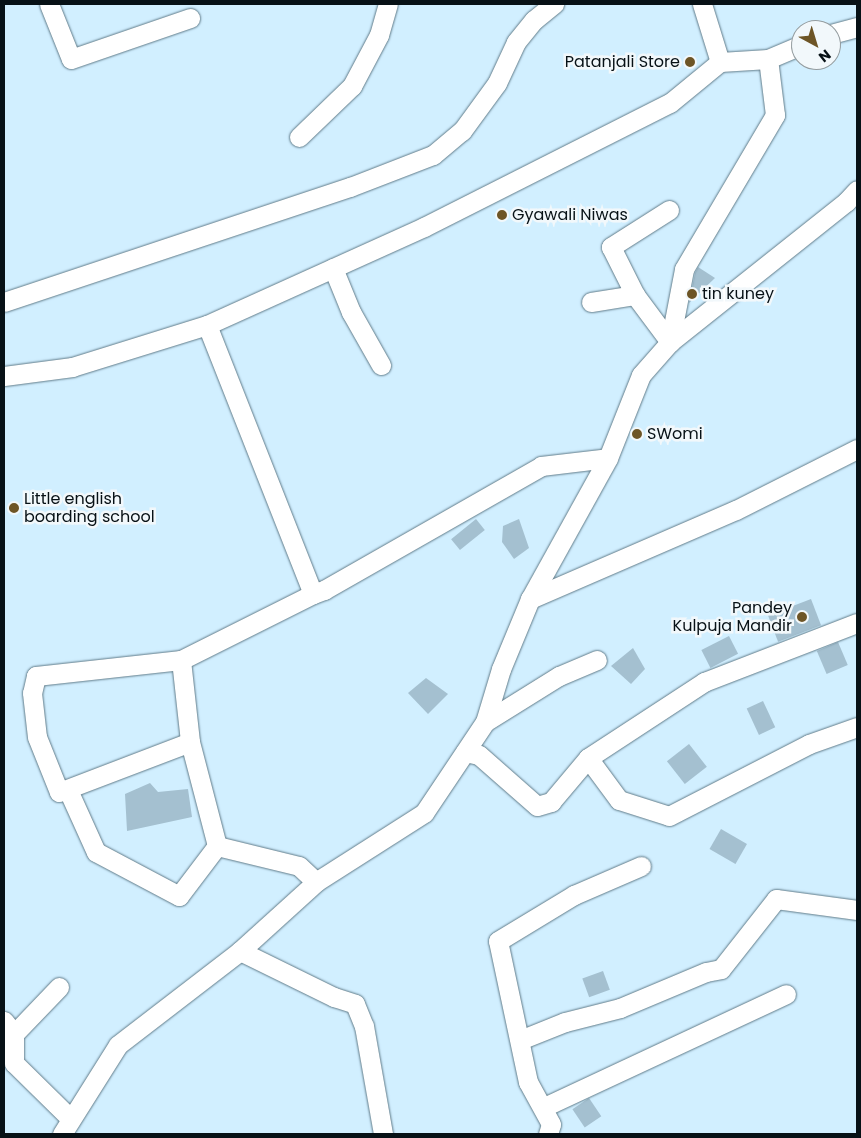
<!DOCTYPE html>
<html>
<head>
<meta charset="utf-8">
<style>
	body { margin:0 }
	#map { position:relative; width:861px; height:1138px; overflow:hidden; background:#d1efff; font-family:Poppins,sans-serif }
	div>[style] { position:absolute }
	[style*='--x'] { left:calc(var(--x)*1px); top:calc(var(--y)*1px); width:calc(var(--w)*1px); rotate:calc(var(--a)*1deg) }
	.building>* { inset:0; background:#a4c0d0; transform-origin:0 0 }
	.roads { filter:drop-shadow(0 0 1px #607b89) drop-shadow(0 0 1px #607b89) }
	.minor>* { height:19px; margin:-9.5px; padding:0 9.5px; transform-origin:9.5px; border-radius:9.5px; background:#fff }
	.dots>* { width:14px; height:14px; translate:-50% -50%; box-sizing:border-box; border:2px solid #f2f8fb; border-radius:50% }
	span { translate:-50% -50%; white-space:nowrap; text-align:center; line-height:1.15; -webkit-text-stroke:5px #f2f8fb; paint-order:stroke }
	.poi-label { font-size:16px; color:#071116 }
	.right { translate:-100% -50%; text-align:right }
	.left { translate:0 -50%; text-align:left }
	.frame { position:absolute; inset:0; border:5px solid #071116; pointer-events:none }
	.north { position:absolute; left:791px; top:20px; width:50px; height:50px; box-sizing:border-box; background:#f2f8fb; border:1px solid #949c9f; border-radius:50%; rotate:141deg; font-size:14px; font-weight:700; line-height:20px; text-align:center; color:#071116 }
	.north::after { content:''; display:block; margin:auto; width:18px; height:22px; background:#6d5526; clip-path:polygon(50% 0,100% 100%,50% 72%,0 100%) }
</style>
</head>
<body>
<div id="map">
	<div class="building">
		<div style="clip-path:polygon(698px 267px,715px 278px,689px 303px,695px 273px)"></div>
		<div style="left:476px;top:519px;width:14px;height:32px;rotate:51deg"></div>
		<div style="clip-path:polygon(519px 519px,529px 548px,514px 559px,502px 542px,503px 526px)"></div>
		<div style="left:811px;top:599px;width:28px;height:46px;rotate:69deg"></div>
		<div style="left:729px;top:636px;width:20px;height:31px;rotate:63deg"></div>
		<div style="left:838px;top:642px;width:25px;height:23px;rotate:67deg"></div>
		<div style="clip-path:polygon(633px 648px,645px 669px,631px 684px,611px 666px)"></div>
		<div style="clip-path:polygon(426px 678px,448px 694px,428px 714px,408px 693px)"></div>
		<div style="left:763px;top:701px;width:29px;height:18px;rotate:65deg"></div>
		<div style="left:689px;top:744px;width:29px;height:28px;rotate:52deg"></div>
		<div style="clip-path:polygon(150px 783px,158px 792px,188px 789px,192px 817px,127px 831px,125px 794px)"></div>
		<div style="left:721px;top:829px;width:30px;height:23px;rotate:30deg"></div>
		<div style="left:603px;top:971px;width:20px;height:22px;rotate:70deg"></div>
		<div style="left:589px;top:1098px;width:22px;height:20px;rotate:56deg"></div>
	</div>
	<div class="roads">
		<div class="minor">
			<div style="--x:49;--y:4;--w:59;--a:68.2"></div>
			<div style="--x:71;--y:59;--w:126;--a:-19"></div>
			<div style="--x:702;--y:4;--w:61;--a:72.8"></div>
			<div style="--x:831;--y:34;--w:27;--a:-15"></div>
			<div style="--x:299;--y:137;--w:74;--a:-43.9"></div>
			<div style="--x:352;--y:86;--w:58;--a:-62.1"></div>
			<div style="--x:379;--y:35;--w:32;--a:-74"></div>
			<div style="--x:669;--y:210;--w:69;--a:147.5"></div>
			<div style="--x:611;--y:247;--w:54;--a:63.4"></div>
			<div style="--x:635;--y:295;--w:59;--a:53.3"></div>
			<div style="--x:670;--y:342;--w:225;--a:-38.5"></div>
			<div style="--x:846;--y:202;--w:16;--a:-47"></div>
			<div style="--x:333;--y:268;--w:48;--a:67.8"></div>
			<div style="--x:351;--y:312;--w:61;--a:60.5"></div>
			<div style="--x:4;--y:302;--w:365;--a:-18.4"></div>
			<div style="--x:350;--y:187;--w:89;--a:-21.1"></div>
			<div style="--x:433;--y:155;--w:38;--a:-40"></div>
			<div style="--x:462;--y:131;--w:59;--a:-53.9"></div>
			<div style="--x:497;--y:83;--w:45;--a:-65.1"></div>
			<div style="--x:516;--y:42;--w:28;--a:-51"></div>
			<div style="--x:534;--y:20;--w:26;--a:-39"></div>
			<div style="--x:591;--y:302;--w:45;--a:-9"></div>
			<div style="--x:207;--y:325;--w:289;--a:68.5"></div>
			<div style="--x:313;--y:594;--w:12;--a:-20"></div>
			<div style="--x:324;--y:590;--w:250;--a:-29.7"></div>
			<div style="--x:541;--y:466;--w:67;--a:-6.8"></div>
			<div style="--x:4;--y:376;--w:69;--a:-7.5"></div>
			<div style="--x:72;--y:367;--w:141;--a:-17.3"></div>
			<div style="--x:207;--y:325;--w:238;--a:-24.3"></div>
			<div style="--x:424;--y:227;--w:275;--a:-26.8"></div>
			<div style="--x:670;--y:103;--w:65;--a:-39.4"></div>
			<div style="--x:720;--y:62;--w:48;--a:-3.6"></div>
			<div style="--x:768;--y:59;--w:36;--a:-23"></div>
			<div style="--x:313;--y:594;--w:148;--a:153.4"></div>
			<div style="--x:181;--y:660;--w:82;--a:83.7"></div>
			<div style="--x:190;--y:742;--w:107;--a:75.4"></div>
			<div style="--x:217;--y:846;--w:84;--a:13.7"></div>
			<div style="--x:299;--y:866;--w:23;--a:43"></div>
			<div style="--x:530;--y:599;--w:224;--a:-23.4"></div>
			<div style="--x:736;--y:510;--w:136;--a:-26.8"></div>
			<div style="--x:181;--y:660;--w:146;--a:173.7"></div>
			<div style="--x:36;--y:676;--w:17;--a:103"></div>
			<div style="--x:32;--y:693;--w:44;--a:83.5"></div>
			<div style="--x:37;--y:737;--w:59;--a:68.2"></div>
			<div style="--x:59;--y:792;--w:140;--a:-20.9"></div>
			<div style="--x:485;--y:722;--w:87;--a:-31.9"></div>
			<div style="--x:559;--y:676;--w:41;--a:-22.8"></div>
			<div style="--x:465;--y:752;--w:14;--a:12"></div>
			<div style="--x:479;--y:755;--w:77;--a:41.3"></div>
			<div style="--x:537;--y:806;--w:15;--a:-16"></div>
			<div style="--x:551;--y:802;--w:57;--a:-49.9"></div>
			<div style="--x:588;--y:758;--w:139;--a:-33.2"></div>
			<div style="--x:704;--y:682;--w:164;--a:-21.1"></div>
			<div style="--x:588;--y:758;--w:52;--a:53.6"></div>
			<div style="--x:619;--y:800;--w:52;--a:17.7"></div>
			<div style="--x:669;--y:816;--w:157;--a:-27.2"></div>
			<div style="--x:809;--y:744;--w:51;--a:-19.5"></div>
			<div style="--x:68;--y:790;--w:68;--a:65.7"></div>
			<div style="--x:96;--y:852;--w:94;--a:27.9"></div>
			<div style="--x:179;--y:896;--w:63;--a:-52.8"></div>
			<div style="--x:240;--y:951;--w:105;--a:26.1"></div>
			<div style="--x:334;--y:997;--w:22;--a:18"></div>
			<div style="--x:355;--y:1004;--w:24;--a:68"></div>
			<div style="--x:364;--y:1026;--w:110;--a:80"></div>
			<div style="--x:4;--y:1021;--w:16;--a:52"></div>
			<div style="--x:14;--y:1034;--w:29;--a:90"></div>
			<div style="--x:14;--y:1063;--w:78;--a:44.5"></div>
			<div style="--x:14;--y:1034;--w:65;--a:-46.2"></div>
			<div style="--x:520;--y:1040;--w:48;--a:-21.8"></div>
			<div style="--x:565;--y:1022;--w:57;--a:-14.3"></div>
			<div style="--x:620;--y:1008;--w:93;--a:-22.7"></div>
			<div style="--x:706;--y:972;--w:15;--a:-11"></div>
			<div style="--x:721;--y:969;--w:89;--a:-51.8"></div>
			<div style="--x:776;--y:899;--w:82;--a:7.7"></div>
			<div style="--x:544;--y:1107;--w:267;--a:-25"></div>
			<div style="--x:62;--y:1134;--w:105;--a:-57.8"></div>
			<div style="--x:118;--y:1045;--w:154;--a:-37.6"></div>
			<div style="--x:240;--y:951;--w:103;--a:-42.2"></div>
			<div style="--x:316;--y:882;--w:128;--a:-32.6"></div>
			<div style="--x:424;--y:813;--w:110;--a:-56.2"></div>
			<div style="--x:485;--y:722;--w:55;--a:-73.2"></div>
			<div style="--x:501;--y:669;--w:76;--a:-67.5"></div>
			<div style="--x:530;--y:599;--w:161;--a:-61"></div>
			<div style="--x:608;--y:458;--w:89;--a:-68.3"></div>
			<div style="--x:641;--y:375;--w:44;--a:-48.7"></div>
			<div style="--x:670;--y:342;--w:74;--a:-79.1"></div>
			<div style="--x:684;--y:269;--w:179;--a:-59.4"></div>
			<div style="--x:775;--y:115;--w:56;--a:-97.1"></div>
			<div style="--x:548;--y:1134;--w:10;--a:-73"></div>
			<div style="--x:551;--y:1124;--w:48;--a:-118.7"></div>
			<div style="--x:528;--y:1082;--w:144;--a:-102"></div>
			<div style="--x:498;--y:941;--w:89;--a:-31.2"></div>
			<div style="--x:574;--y:895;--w:73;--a:-23.4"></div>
		</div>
	</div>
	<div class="dots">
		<div style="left:690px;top:62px;background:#6d5526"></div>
		<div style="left:502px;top:215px;background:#6d5526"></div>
		<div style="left:692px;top:294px;background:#6d5526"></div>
		<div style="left:637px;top:434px;background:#6d5526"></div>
		<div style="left:14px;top:508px;background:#6d5526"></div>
		<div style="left:802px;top:617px;background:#6d5526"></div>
	</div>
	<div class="poi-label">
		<span class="right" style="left:680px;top:62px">Patanjali Store</span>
		<span class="left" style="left:512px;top:215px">Gyawali Niwas</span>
		<span class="left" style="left:702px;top:294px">tin kuney</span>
		<span class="left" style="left:647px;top:434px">SWomi</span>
		<span class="left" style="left:24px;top:508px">Little english<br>boarding school</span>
		<span class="right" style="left:792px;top:617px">Pandey<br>Kulpuja Mandir</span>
	</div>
	<div class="frame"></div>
	<div class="north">N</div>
</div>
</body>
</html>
